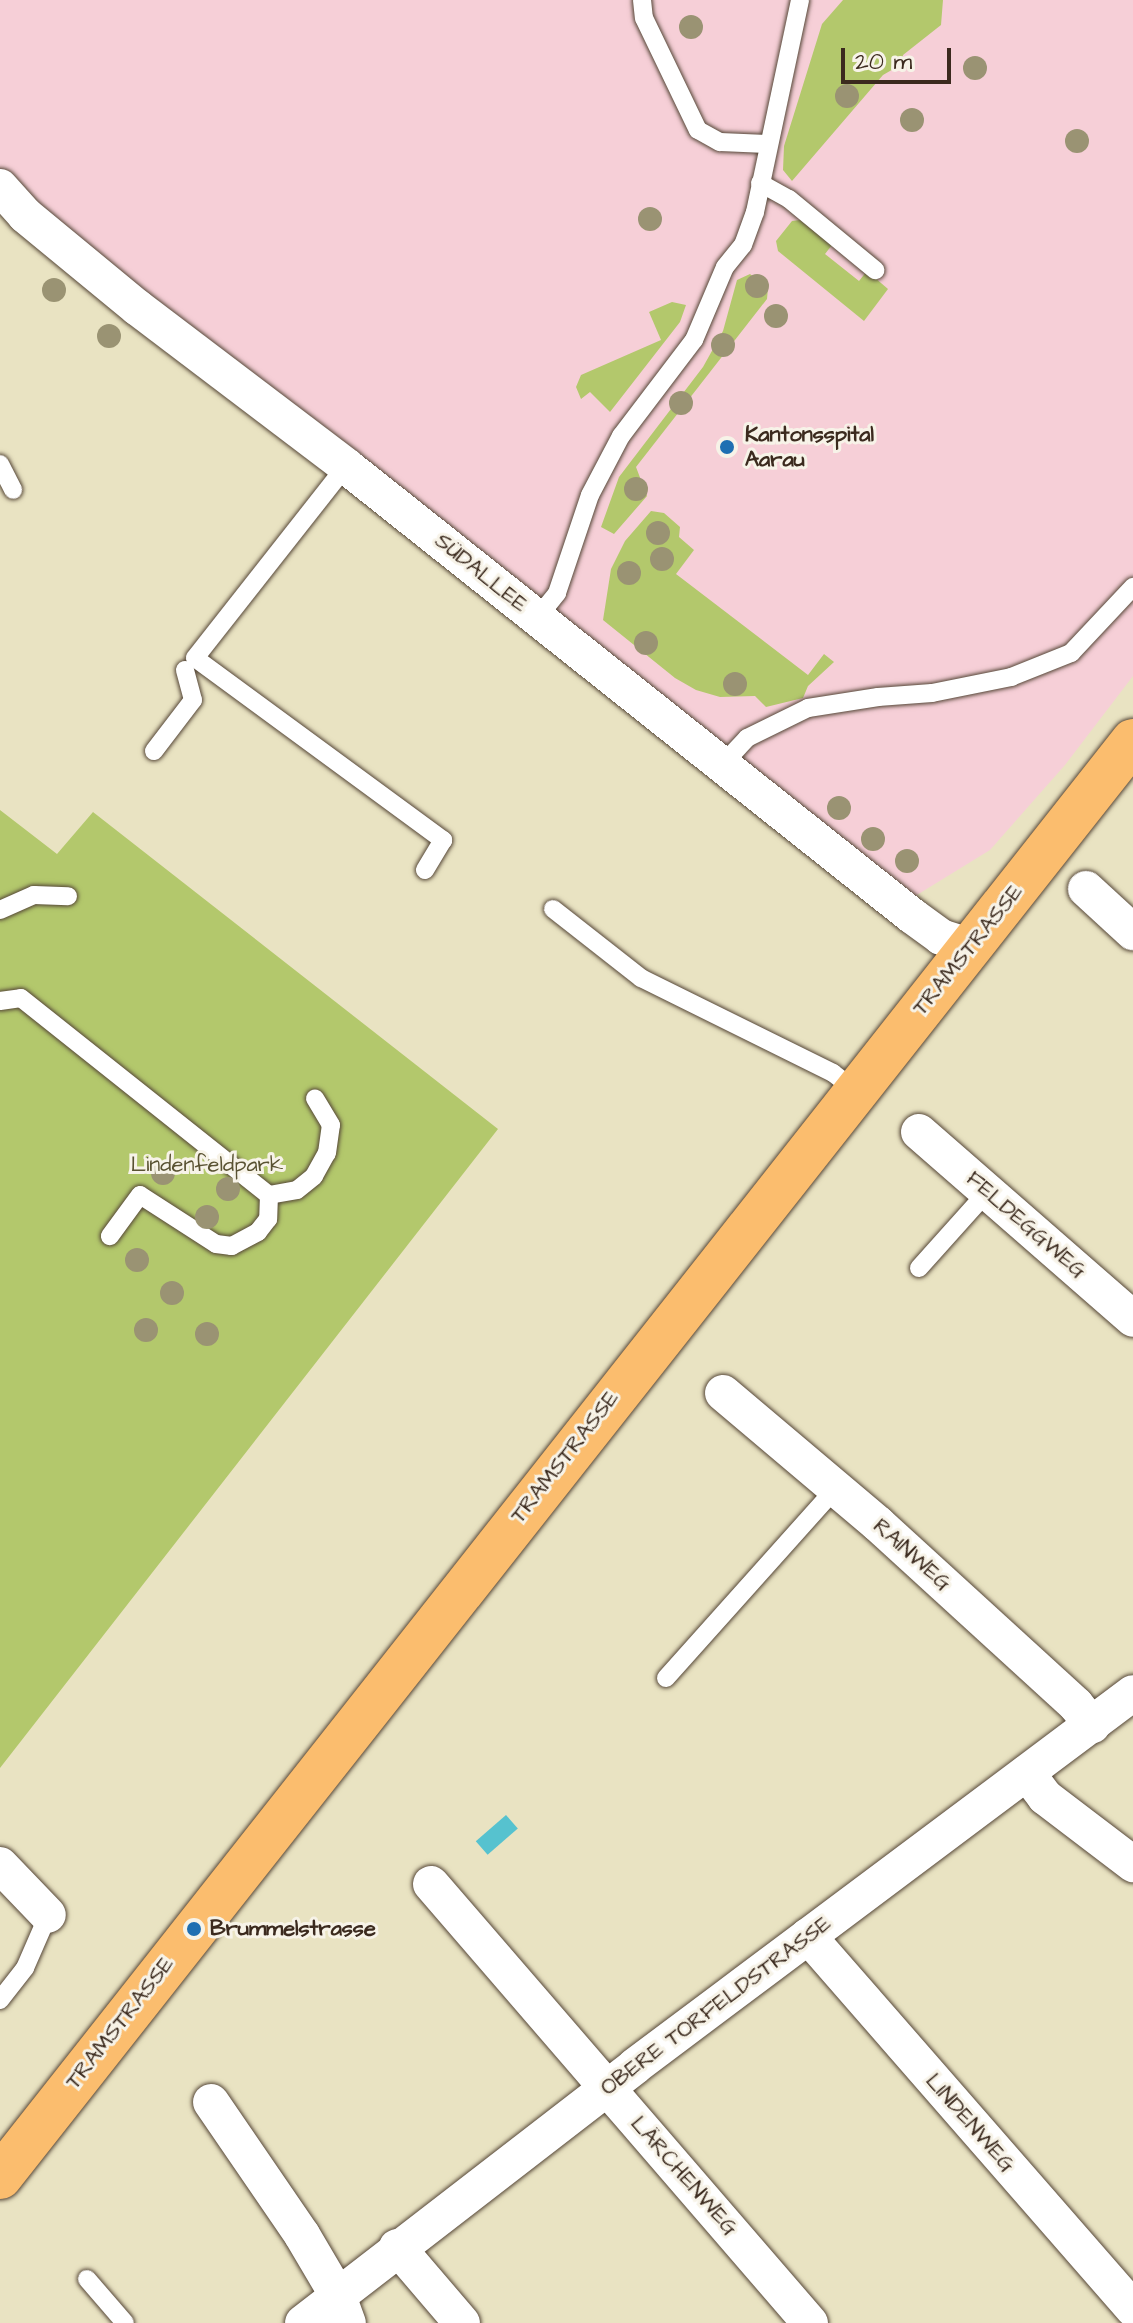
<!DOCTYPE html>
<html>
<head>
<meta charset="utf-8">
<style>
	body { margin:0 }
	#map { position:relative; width:1133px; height:2323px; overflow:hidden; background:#e9e3c2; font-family:"Architects Daughter",sans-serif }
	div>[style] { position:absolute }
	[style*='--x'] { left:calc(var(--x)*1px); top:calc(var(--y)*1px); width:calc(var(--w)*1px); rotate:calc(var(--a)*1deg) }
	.built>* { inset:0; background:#f6cfd7 }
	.green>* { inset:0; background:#b3c86c }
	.water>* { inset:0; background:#56c2cf; transform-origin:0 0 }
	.roads { filter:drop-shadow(0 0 2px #554637) drop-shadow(0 0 2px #554637) }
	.service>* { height:18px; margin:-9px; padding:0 9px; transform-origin:9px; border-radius:9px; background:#fff }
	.minor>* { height:36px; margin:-18px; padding:0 18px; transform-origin:18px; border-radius:18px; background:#fff }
	.primary>* { height:44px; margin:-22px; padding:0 22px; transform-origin:22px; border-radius:22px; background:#fbbd6e }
	.trees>* { width:24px; height:24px; margin:-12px; border-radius:50%; background:#9a9373 }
	.dots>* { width:22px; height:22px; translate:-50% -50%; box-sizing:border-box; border:4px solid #f7f3e8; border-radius:50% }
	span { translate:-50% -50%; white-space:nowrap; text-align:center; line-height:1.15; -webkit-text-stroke:6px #f7f3e8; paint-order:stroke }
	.poi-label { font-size:22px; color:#3b2a1e; font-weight:700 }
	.left { translate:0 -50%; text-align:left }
	.street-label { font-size:22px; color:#3b2a1e }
	.park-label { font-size:22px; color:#595232 }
	.scale { position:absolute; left:841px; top:48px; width:110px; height:36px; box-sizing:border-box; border:4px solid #3b2a1e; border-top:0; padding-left:10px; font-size:24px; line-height:28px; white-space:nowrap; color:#3b2a1e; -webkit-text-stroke:6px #f7f3e8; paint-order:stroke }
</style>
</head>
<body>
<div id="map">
	<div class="built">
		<div style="clip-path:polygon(0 0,1133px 0,1133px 676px,1065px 765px,990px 850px,899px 906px,0 200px)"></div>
	</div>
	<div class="green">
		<div style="clip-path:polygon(843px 0,943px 0,941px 25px,903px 55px,902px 64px,883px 75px,792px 181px,783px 170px,784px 146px,822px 24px)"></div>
		<div style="clip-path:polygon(800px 220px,832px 245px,825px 254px,859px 281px,867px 271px,888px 289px,864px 321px,778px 251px,776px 241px,792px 221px)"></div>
		<div style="clip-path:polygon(750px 274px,768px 288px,767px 299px,636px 467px,647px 496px,614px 534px,601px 527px,619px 477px,703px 367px,723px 331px,737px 280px)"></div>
		<div style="clip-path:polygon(672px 302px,686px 305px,680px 322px,610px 412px,590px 392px,581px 399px,576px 387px,581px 375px,661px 340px,649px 312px)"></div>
		<div style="clip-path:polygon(651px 511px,664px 513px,680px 527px,679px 537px,694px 550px,676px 574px,808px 675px,824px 654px,834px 662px,808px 686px,803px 698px,766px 707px,755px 696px,720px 697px,696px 690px,675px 678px,603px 620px,611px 569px,625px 541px)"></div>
		<div style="clip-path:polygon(0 810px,57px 854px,93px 812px,498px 1129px,0 1768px)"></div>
	</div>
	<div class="water">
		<div style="left:506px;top:1815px;width:18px;height:40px;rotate:49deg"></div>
	</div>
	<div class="roads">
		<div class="service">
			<div style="--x:642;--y:0;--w:18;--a:84"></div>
			<div style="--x:644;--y:18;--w:124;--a:64.3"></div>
			<div style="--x:698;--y:130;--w:25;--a:29"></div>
			<div style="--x:720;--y:142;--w:47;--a:2.4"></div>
			<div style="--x:760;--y:183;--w:33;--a:29"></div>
			<div style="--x:789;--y:199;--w:112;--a:39.5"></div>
			<div style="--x:0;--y:464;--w:29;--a:63"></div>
			<div style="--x:346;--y:466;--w:244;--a:128.2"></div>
			<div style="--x:195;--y:658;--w:308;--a:36.3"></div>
			<div style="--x:443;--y:840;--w:35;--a:121"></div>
			<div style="--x:537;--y:618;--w:32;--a:-51"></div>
			<div style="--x:557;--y:593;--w:103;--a:-71.4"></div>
			<div style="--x:590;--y:495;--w:67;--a:-62.3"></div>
			<div style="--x:621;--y:436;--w:121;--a:-52.8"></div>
			<div style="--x:694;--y:340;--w:79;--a:-67"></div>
			<div style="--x:725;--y:267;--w:28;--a:-51"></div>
			<div style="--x:743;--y:245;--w:35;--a:-70"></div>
			<div style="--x:755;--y:212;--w:217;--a:-78"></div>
			<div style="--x:154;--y:751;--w:64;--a:-52.6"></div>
			<div style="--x:193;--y:700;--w:31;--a:-105"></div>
			<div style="--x:722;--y:765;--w:37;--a:-47"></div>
			<div style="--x:747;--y:738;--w:68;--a:-26.2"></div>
			<div style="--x:808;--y:708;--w:71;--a:-8.9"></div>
			<div style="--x:878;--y:697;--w:54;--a:-4.2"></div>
			<div style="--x:932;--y:693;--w:81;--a:-11.4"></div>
			<div style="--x:1011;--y:677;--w:65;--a:-21.8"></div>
			<div style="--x:1071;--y:653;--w:91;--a:-46.8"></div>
			<div style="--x:553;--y:909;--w:112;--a:38.1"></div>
			<div style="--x:641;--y:978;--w:214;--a:26.3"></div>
			<div style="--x:833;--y:1073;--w:28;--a:38"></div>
			<div style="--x:0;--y:910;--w:37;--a:-24"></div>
			<div style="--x:34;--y:895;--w:34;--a:2"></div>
			<div style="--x:0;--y:1001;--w:21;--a:-8"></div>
			<div style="--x:21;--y:998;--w:317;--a:38.5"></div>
			<div style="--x:269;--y:1195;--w:24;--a:92"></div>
			<div style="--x:268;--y:1219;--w:16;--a:128"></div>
			<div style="--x:258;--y:1232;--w:30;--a:152"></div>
			<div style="--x:232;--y:1246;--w:16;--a:-173"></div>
			<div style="--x:216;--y:1244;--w:90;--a:-147.2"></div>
			<div style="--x:140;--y:1195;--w:51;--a:126.2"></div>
			<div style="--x:269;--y:1195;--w:28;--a:-10"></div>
			<div style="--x:297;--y:1190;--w:22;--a:-39"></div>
			<div style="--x:314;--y:1176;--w:26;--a:-61"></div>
			<div style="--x:327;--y:1153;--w:28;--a:-82"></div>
			<div style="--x:331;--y:1125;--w:31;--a:-121"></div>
			<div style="--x:919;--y:1268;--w:103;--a:-48.1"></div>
			<div style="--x:666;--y:1678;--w:255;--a:-48.2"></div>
			<div style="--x:0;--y:2000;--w:41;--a:-52"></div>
			<div style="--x:25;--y:1968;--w:58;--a:-66.5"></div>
			<div style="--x:87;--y:2279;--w:58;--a:49.2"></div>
		</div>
		<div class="minor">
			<div style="--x:0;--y:187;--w:38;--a:48"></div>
			<div style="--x:25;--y:215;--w:146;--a:39.5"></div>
			<div style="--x:138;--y:308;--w:261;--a:37.2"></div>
			<div style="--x:346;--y:466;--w:722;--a:38.47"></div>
			<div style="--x:911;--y:915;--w:37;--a:36"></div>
			<div style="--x:941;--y:937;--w:32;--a:18"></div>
			<div style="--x:1086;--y:889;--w:64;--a:42.5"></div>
			<div style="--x:919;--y:1132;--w:284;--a:41.1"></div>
			<div style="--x:723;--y:1393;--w:203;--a:40.2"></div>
			<div style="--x:878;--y:1524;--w:268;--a:42.4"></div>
			<div style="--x:1076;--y:1705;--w:26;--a:51"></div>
			<div style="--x:1027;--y:1773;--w:30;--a:53"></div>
			<div style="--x:1045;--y:1797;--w:111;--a:37.3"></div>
			<div style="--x:0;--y:1865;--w:69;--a:46.2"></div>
			<div style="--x:431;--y:1884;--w:580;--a:49.2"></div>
			<div style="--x:808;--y:1936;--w:495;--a:48.9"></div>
			<div style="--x:211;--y:2102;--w:161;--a:55.6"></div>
			<div style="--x:302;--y:2235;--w:71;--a:59.5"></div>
			<div style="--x:338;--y:2296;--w:29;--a:70"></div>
			<div style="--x:397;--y:2247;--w:100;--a:49.5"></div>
			<div style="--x:303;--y:2323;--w:420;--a:-37.7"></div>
			<div style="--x:635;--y:2066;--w:622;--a:-36.83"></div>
		</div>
		<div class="primary">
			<div style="--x:0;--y:2177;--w:1829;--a:-51.73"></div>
		</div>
	</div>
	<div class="trees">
		<div style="left:691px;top:27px"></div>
		<div style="left:975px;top:68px"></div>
		<div style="left:847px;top:96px"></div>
		<div style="left:912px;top:120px"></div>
		<div style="left:1077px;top:141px"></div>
		<div style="left:650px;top:219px"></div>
		<div style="left:757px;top:286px"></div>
		<div style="left:54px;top:290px"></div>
		<div style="left:776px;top:316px"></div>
		<div style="left:109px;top:336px"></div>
		<div style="left:723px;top:345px"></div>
		<div style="left:681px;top:403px"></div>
		<div style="left:636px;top:489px"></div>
		<div style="left:658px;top:533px"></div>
		<div style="left:662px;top:559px"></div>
		<div style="left:629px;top:573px"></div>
		<div style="left:646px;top:643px"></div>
		<div style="left:735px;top:684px"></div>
		<div style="left:839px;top:808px"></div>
		<div style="left:873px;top:839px"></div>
		<div style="left:907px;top:861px"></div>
		<div style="left:163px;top:1173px"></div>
		<div style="left:228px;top:1189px"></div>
		<div style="left:207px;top:1217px"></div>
		<div style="left:137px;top:1260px"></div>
		<div style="left:172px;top:1293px"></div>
		<div style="left:146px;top:1330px"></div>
		<div style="left:207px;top:1334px"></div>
	</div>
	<div class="dots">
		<div style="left:727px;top:447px;background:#1f6fb2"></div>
		<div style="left:194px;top:1929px;background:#1f6fb2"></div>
	</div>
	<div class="poi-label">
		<span class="left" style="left:745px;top:447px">Kantonsspital<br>Aarau</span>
		<span class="left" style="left:210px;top:1929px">Brummelstrasse</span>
	</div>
	<div class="street-label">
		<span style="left:481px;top:573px;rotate:39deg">SÜDALLEE</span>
		<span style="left:968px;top:950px;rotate:-51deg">TRAMSTRASSE</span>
		<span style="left:1026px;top:1225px;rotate:41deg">FELDEGGWEG</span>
		<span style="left:565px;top:1457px;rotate:-52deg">TRAMSTRASSE</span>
		<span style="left:912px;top:1555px;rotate:42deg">RAINWEG</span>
		<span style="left:716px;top:2006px;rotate:-37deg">OBERE TORFELDSTRASSE</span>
		<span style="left:120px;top:2023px;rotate:-52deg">TRAMSTRASSE</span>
		<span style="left:970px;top:2123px;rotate:49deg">LINDENWEG</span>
		<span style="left:684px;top:2176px;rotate:49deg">LÄRCHENWEG</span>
	</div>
	<div class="park-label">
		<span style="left:207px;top:1165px">Lindenfeldpark</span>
	</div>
	<div class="scale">20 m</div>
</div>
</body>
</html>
